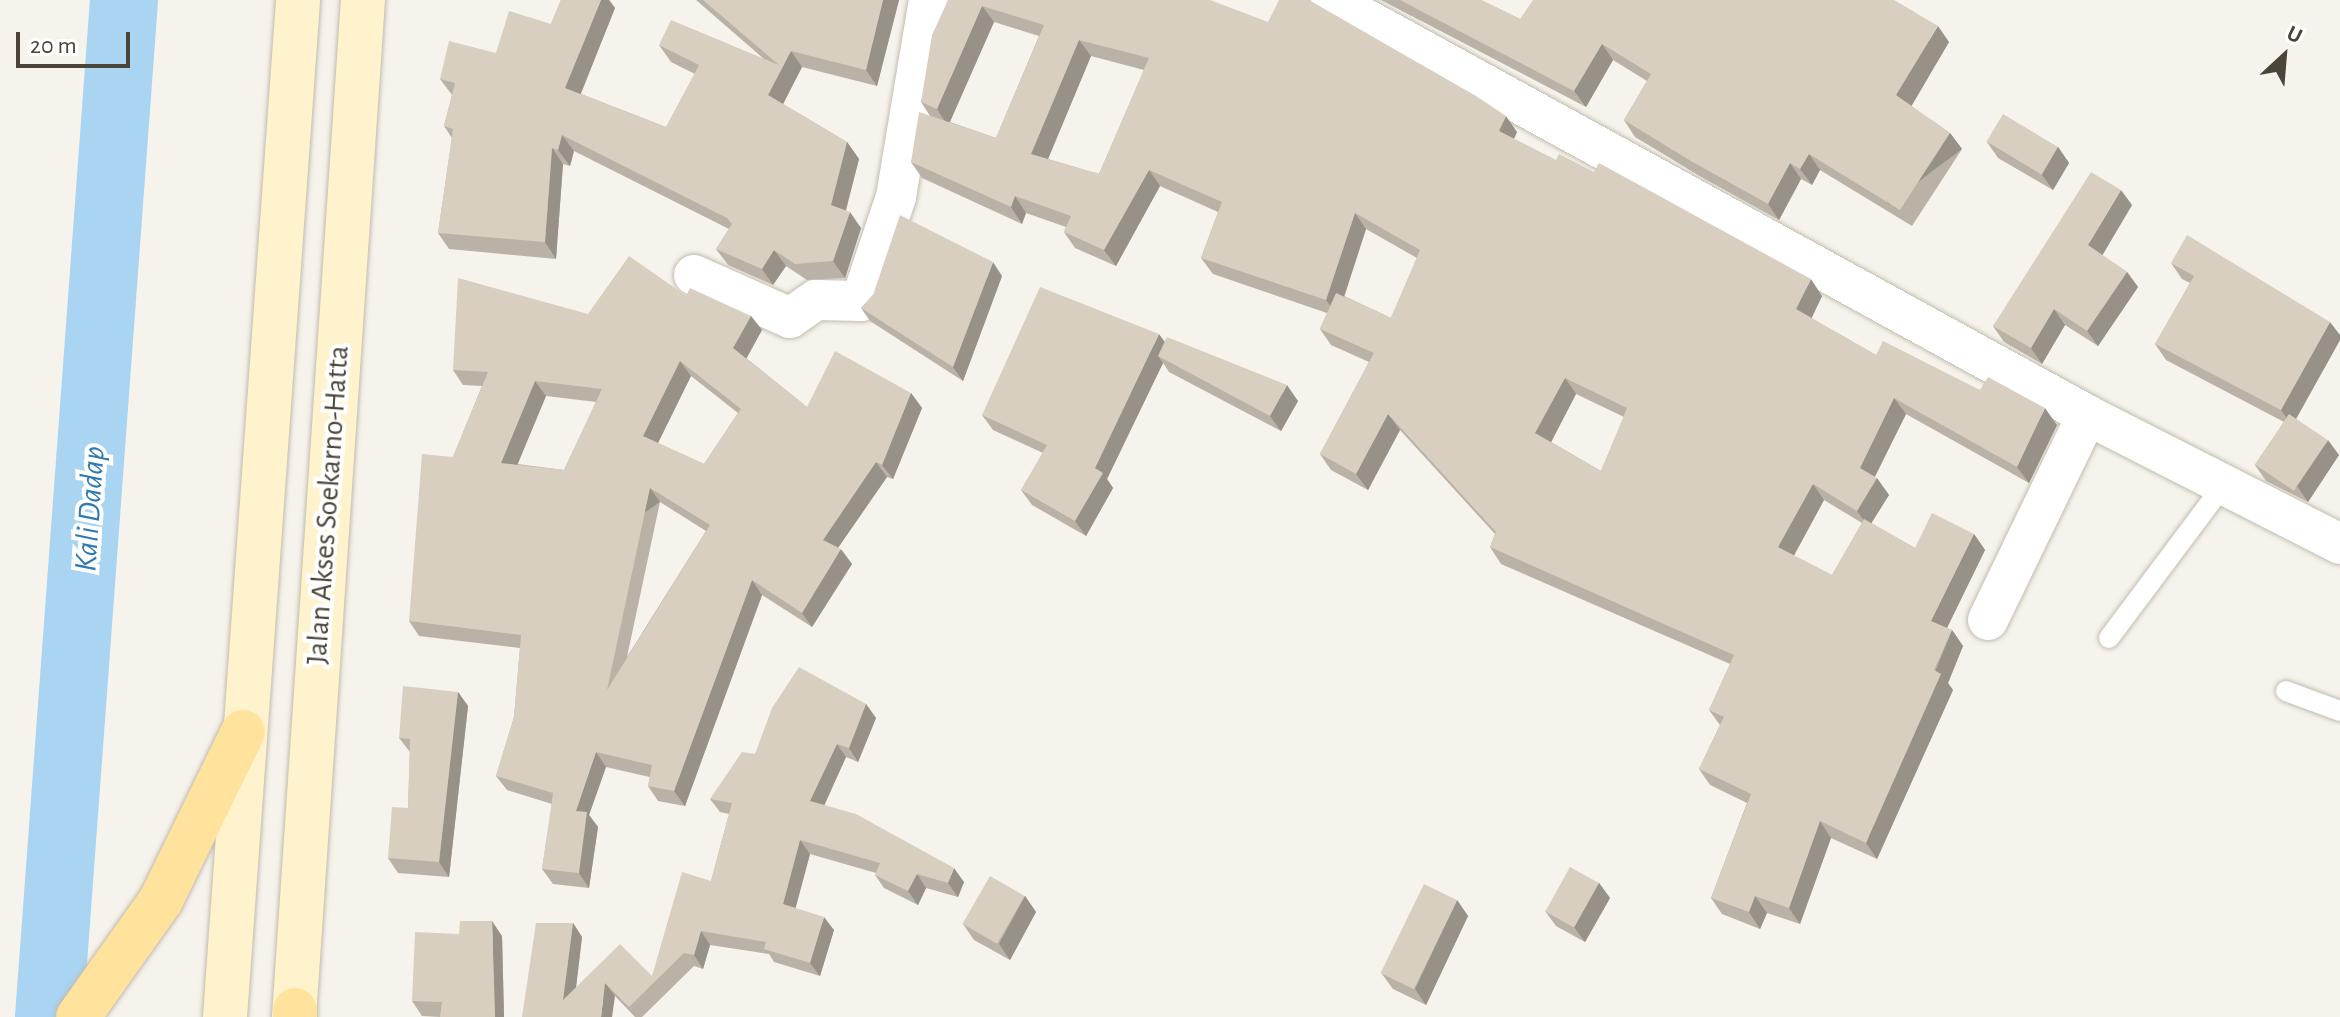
<!DOCTYPE html>
<html>
<head>
<meta charset="utf-8">
<style>
	body { margin:0 }
	#map { position:relative; width:2340px; height:1017px; overflow:hidden; background:#f6f3ec; font-family:"Alegreya Sans",sans-serif }
	div>[style] { position:absolute }
	[style*='--x'] { left:calc(var(--x)*1px); top:calc(var(--y)*1px); width:calc(var(--w)*1px); rotate:calc(var(--a)*1deg) }
	.river>* { height:68px; margin:-34px; padding:0 34px; transform-origin:34px; border-radius:34px; background:#a9d4f2 }
	.roads { filter:drop-shadow(0 0 2px #c2bbae) drop-shadow(0 0 2px #c2bbae) }
	.lane>* { height:20px; margin:-10px; padding:0 10px; transform-origin:10px; border-radius:10px; background:#fff }
	.street>* { height:40px; margin:-20px; padding:0 20px; transform-origin:20px; border-radius:20px; background:#fff }
	.secondary>* { height:44px; margin:-22px; padding:0 22px; transform-origin:22px; border-radius:22px; background:#fff3cd }
	.primary>* { height:44px; margin:-22px; padding:0 22px; transform-origin:22px; border-radius:22px; background:#ffe39c }
	.wall>* { inset:0; background:#bab2a6 }
	.shaded-wall>* { inset:0; background:#979187; transform-origin:0 0 }
	.building>* { inset:0; background:#d8cfc1; transform-origin:0 0 }
	span { translate:-50% -50%; white-space:nowrap; text-align:center; line-height:1.15; -webkit-text-stroke:8px #fff; paint-order:stroke }
	.street-label { font-size:30px; color:#4b4439 }
	.water-label { font-size:32px; color:#2e7ab2; font-style:italic }
	.north { position:absolute; left:2244px; top:16px; width:80px; height:80px; -webkit-text-stroke:6px #fff; paint-order:stroke; rotate:26deg; font-size:22px; font-weight:700; line-height:32px; text-align:center; color:#4b4439 }
	.north::after { content:''; display:block; margin:auto; width:28px; height:36px; background:#4b4439; clip-path:polygon(50% 0,100% 100%,50% 72%,0 100%) }
	.scale { position:absolute; left:16px; top:32px; width:114px; height:36px; box-sizing:border-box; border:4px solid #4b4439; border-top:0; padding-left:10px; font-size:24px; line-height:28px; white-space:nowrap; color:#4b4439; -webkit-text-stroke:6px #fff; paint-order:stroke }
</style>
</head>
<body>
<div id="map">
	<div class="river">
		<div style="--x:49;--y:1017;--w:1020;--a:-85.78"></div>
	</div>
	<div class="roads">
		<div class="lane">
			<div style="--x:2109;--y:638;--w:189;--a:-53.2"></div>
			<div style="--x:2286;--y:691;--w:58;--a:20.3"></div>
		</div>
		<div class="street">
			<div style="--x:1331;--y:0;--w:862;--a:28.76"></div>
			<div style="--x:2087;--y:415;--w:284;--a:27"></div>
			<div style="--x:694;--y:275;--w:105;--a:24.1"></div>
			<div style="--x:790;--y:318;--w:32;--a:-35"></div>
			<div style="--x:816;--y:300;--w:45;--a:1.3"></div>
			<div style="--x:861;--y:301;--w:110;--a:-71.4"></div>
			<div style="--x:896;--y:197;--w:200;--a:-80.5"></div>
			<div style="--x:1988;--y:620;--w:228;--a:-64.2"></div>
		</div>
		<div class="secondary">
			<div style="--x:225;--y:1017;--w:1020;--a:-85.89"></div>
			<div style="--x:294;--y:1017;--w:1019;--a:-86.12"></div>
		</div>
		<div class="primary">
			<div style="--x:78;--y:1017;--w:143;--a:-54.6"></div>
			<div style="--x:161;--y:900;--w:187;--a:-64"></div>
			<div style="--x:295;--y:1017;--w:7;--a:-90"></div>
		</div>
	</div>
	<div class="wall">
		<div style="clip-path:polygon(561px 0,609px 0,615px 8px,581px 94px,666px 127px,695px 74px,671px 62px,659px 45px,764px 59px,696px 0,899px 0,877px 86px,802px 67px,783px 104px,847px 142px,859px 159px,845px 210px,861px 228px,845px 278px,807px 280px,786px 266px,773px 285px,728px 265px,716px 249px,729px 229px,574px 151px,570px 166px,563px 164px,556px 259px,449px 249px,438px 233px,452px 138px,444px 126px,452px 95px,440px 79px,496px 53px,551px 24px)"></div>
		<div style="clip-path:polygon(evenodd,948px 0,1268px 22px,1313px 3px,1517px 132px,1514px 139px,1822px 296px,1811px 318px,1876px 355px,1980px 390px,2057px 425px,2029px 483px,1906px 414px,1875px 477px,1889px 495px,1871px 523px,1915px 548px,1974px 534px,1985px 550px,1947px 628px,1952px 630px,1963px 646px,1948px 683px,1953px 690px,1877px 859px,1831px 838px,1800px 924px,1767px 913px,1760px 929px,1722px 914px,1711px 898px,1747px 803px,1710px 785px,1699px 769px,1720px 725px,1709px 710px,1730px 664px,1501px 564px,1490px 547px,1495px 534px,1400px 430px,1368px 490px,1331px 470px,1320px 454px,1369px 362px,1331px 345px,1320px 329px,1327px 313px,1213px 274px,1201px 258px,1218px 212px,1160px 186px,1116px 266px,1075px 248px,1064px 232px,1066px 227px,1026px 213px,1022px 224px,922px 178px,911px 162px,930px 116px,921px 102px,948px 0,994px 22px,1039px 36px,996px 138px,950px 122px,994px 22px,948px 0,1091px 56px,1144px 70px,1099px 174px,1048px 159px,1091px 56px,948px 0,1366px 229px,1417px 258px,1391px 318px,1344px 296px,1366px 229px,948px 0,1576px 394px,1624px 417px,1601px 471px,1551px 442px,1576px 394px,948px 0,1824px 500px,1862px 523px,1832px 575px,1794px 556px,1824px 500px)"></div>
		<div style="clip-path:polygon(1381px 0,1481px 0,1520px 19px,1949px 42px,1911px 106px,1950px 133px,1962px 149px,1912px 226px,1820px 170px,1812px 185px,1801px 179px,1779px 220px,1703px 178px,1635px 137px,1624px 120px,1647px 81px,1613px 60px,1586px 107px)"></div>
		<div style="clip-path:polygon(1987px 142px,2058px 147px,2069px 163px,2053px 190px,1998px 158px)"></div>
		<div style="clip-path:polygon(2132px 205px,2102px 255px,2127px 272px,2138px 287px,2098px 346px,2065px 325px,2042px 364px,2004px 342px,1993px 326px)"></div>
		<div style="clip-path:polygon(2171px 263px,2340px 340px,2296px 419px,2339px 455px,2308px 502px,2266px 481px,2255px 465px,2284px 422px,2166px 360px,2155px 344px,2190px 283px,2182px 279px)"></div>
		<div style="clip-path:polygon(1002px 276px,963px 381px,870px 321px,861px 308px,873px 295px)"></div>
		<div style="clip-path:polygon(evenodd,686px 296px,751px 316px,762px 330px,746px 358px,807px 407px,911px 393px,922px 408px,893px 479px,887px 477px,838px 548px,852px 564px,812px 627px,762px 595px,685px 806px,658px 801px,648px 786px,650px 777px,606px 767px,589px 815px,598px 827px,589px 888px,553px 884px,542px 869px,552px 804px,507px 790px,496px 776px,514px 717px,520px 648px,419px 636px,409px 621px,453px 457px,482px 386px,463px 385px,453px 370px,588px 314px,686px 296px,691px 376px,738px 413px,704px 464px,658px 443px,691px 376px,686px 296px,546px 396px,596px 402px,564px 470px,517px 464px,546px 396px,686px 296px,660px 502px,706px 531px,627px 657px,660px 502px)"></div>
		<div style="clip-path:polygon(1164px 342px,1298px 401px,1281px 431px,1169px 372px,1163px 363px,1107px 479px,1113px 488px,1086px 536px,1032px 505px,1021px 490px,1043px 453px,993px 430px,982px 415px)"></div>
		<div style="clip-path:polygon(458px 692px,468px 706px,449px 877px,398px 873px,388px 858px,408px 808px,410px 752px,399px 738px)"></div>
		<div style="clip-path:polygon(866px 704px,876px 718px,858px 762px,846px 757px,824px 805px,964px 882px,958px 897px,926px 888px,918px 905px,884px 888px,875px 875px,876px 873px,810px 854px,795px 908px,834px 930px,820px 976px,774px 962px,769px 954px,710px 945px,703px 969px,694px 966px,642px 1017px,635px 1017px,615px 996px,522px 1017px,573px 923px,582px 937px,576px 987px,652px 976px,711px 881px,729px 814px,720px 812px,710px 799px,755px 754px)"></div>
		<div style="clip-path:polygon(1599px 883px,1610px 898px,1585px 942px,1556px 926px,1545px 911px)"></div>
		<div style="clip-path:polygon(1025px 896px,1036px 912px,1010px 960px,974px 940px,963px 924px)"></div>
		<div style="clip-path:polygon(1457px 900px,1468px 916px,1426px 1005px,1393px 989px,1382px 974px)"></div>
		<div style="clip-path:polygon(502px 936px,504px 1017px,440px 1017px,422px 1016px,412px 1001px)"></div>
	</div>
	<div class="shaded-wall">
		<div style="clip-path:polygon(601px 0,609px 0,615px 8px,576px 105px,565px 88px)"></div>
		<div style="clip-path:polygon(883px 0,899px 0,877px 86px,866px 70px)"></div>
		<div style="clip-path:polygon(982px 6px,994px 22px,948px 126px,937px 109px)"></div>
		<div style="clip-path:polygon(1938px 26px,1949px 42px,1908px 112px,1896px 95px)"></div>
		<div style="clip-path:polygon(1079px 40px,1091px 56px,1043px 171px,1031px 154px)"></div>
		<div style="clip-path:polygon(1602px 44px,1613px 60px,1586px 107px,1574px 91px)"></div>
		<div style="clip-path:polygon(791px 51px,802px 67px,779px 112px,768px 95px)"></div>
		<div style="clip-path:polygon(1506px 116px,1517px 132px,1510px 147px,1499px 131px)"></div>
		<div style="left:1950px;top:133px;width:20px;height:92px;rotate:53deg"></div>
		<div style="clip-path:polygon(562px 135px,574px 151px,570px 166px,558px 150px)"></div>
		<div style="clip-path:polygon(847px 142px,859px 159px,843px 222px,831px 205px)"></div>
		<div style="clip-path:polygon(2058px 147px,2069px 163px,2053px 190px,2042px 175px)"></div>
		<div style="clip-path:polygon(552px 148px,563px 164px,556px 259px,545px 242px)"></div>
		<div style="clip-path:polygon(1809px 154px,1820px 170px,1812px 185px,1800px 169px)"></div>
		<div style="clip-path:polygon(1790px 163px,1801px 179px,1779px 220px,1768px 204px)"></div>
		<div style="clip-path:polygon(1149px 170px,1160px 186px,1116px 266px,1104px 250px)"></div>
		<div style="clip-path:polygon(2121px 190px,2132px 205px,2099px 261px,2088px 245px)"></div>
		<div style="clip-path:polygon(1015px 196px,1026px 213px,1022px 224px,1011px 207px)"></div>
		<div style="clip-path:polygon(850px 212px,861px 228px,845px 278px,833px 261px)"></div>
		<div style="clip-path:polygon(1355px 213px,1366px 229px,1338px 316px,1326px 300px)"></div>
		<div style="clip-path:polygon(774px 250px,786px 266px,773px 285px,762px 269px)"></div>
		<div style="clip-path:polygon(993px 262px,1002px 276px,963px 381px,953px 367px)"></div>
		<div style="clip-path:polygon(2127px 272px,2138px 287px,2098px 346px,2087px 331px)"></div>
		<div style="clip-path:polygon(1811px 279px,1822px 296px,1808px 326px,1796px 309px)"></div>
		<div style="clip-path:polygon(2054px 309px,2065px 325px,2042px 364px,2031px 348px)"></div>
		<div style="clip-path:polygon(751px 316px,762px 330px,744px 363px,733px 348px)"></div>
		<div style="clip-path:polygon(2330px 322px,2340px 335px,2340px 340px,2292px 426px,2281px 410px)"></div>
		<div style="clip-path:polygon(1159px 334px,1170px 349px,1158px 356px,1163px 363px,1107px 479px,1113px 488px,1086px 536px,1075px 521px,1095px 468px)"></div>
		<div style="clip-path:polygon(680px 361px,691px 376px,654px 451px,643px 436px)"></div>
		<div style="clip-path:polygon(1565px 378px,1576px 394px,1547px 450px,1535px 433px)"></div>
		<div style="clip-path:polygon(535px 381px,546px 396px,512px 478px,501px 463px)"></div>
		<div style="clip-path:polygon(1287px 385px,1298px 401px,1281px 431px,1270px 416px)"></div>
		<div style="clip-path:polygon(911px 393px,922px 408px,893px 479px,882px 465px)"></div>
		<div style="clip-path:polygon(1894px 398px,1906px 414px,1871px 484px,1860px 468px)"></div>
		<div style="clip-path:polygon(2045px 408px,2057px 425px,2029px 483px,2017px 467px)"></div>
		<div style="clip-path:polygon(1388px 414px,1400px 430px,1368px 490px,1356px 474px)"></div>
		<div style="clip-path:polygon(2328px 440px,2339px 455px,2308px 502px,2297px 486px)"></div>
		<div style="clip-path:polygon(876px 462px,887px 477px,833px 555px,823px 540px)"></div>
		<div style="clip-path:polygon(1877px 478px,1889px 495px,1869px 527px,1857px 511px)"></div>
		<div style="clip-path:polygon(1813px 484px,1824px 500px,1789px 564px,1778px 547px)"></div>
		<div style="left:650px;top:488px;width:17px;height:207px;rotate:54deg"></div>
		<div style="clip-path:polygon(1974px 534px,1985px 550px,1942px 638px,1931px 621px)"></div>
		<div style="clip-path:polygon(841px 549px,852px 564px,812px 627px,802px 613px)"></div>
		<div style="clip-path:polygon(752px 580px,762px 595px,685px 806px,674px 791px)"></div>
		<div style="clip-path:polygon(1952px 630px,1963px 646px,1948px 683px,1953px 690px,1877px 859px,1866px 843px)"></div>
		<div style="clip-path:polygon(458px 692px,468px 706px,449px 877px,439px 862px)"></div>
		<div style="clip-path:polygon(866px 704px,876px 718px,858px 762px,849px 748px)"></div>
		<div style="clip-path:polygon(837px 744px,846px 757px,820px 815px,810px 801px)"></div>
		<div style="clip-path:polygon(596px 752px,606px 767px,589px 815px,598px 827px,589px 888px,579px 873px,576px 811px)"></div>
		<div style="clip-path:polygon(1820px 821px,1831px 838px,1800px 924px,1789px 908px)"></div>
		<div style="clip-path:polygon(800px 840px,810px 854px,793px 918px,783px 904px)"></div>
		<div style="clip-path:polygon(954px 868px,964px 882px,958px 897px,948px 883px)"></div>
		<div style="clip-path:polygon(917px 874px,926px 888px,918px 905px,908px 891px)"></div>
		<div style="clip-path:polygon(1599px 883px,1610px 898px,1585px 942px,1574px 927px)"></div>
		<div style="clip-path:polygon(1025px 896px,1036px 912px,1010px 960px,999px 944px)"></div>
		<div style="clip-path:polygon(1755px 896px,1767px 913px,1760px 929px,1749px 912px)"></div>
		<div style="clip-path:polygon(1457px 900px,1468px 916px,1426px 1005px,1415px 989px)"></div>
		<div style="clip-path:polygon(824px 917px,834px 930px,820px 976px,810px 963px)"></div>
		<div style="clip-path:polygon(492px 921px,502px 936px,504px 1017px,495px 1017px)"></div>
		<div style="clip-path:polygon(573px 923px,582px 937px,573px 1013px,563px 1000px)"></div>
		<div style="clip-path:polygon(701px 931px,710px 945px,703px 969px,694px 955px)"></div>
		<div style="clip-path:polygon(605px 983px,615px 996px,612px 1017px,601px 1017px)"></div>
	</div>
	<div class="building">
		<div style="clip-path:polygon(561px 0,601px 0,565px 88px,666px 127px,699px 65px,659px 45px,671px 20px,779px 65px,703px 0,883px 0,866px 70px,791px 51px,768px 95px,847px 142px,831px 205px,850px 212px,833px 261px,795px 264px,774px 250px,762px 269px,716px 249px,732px 224px,727px 218px,562px 135px,558px 150px,552px 148px,545px 242px,438px 233px,453px 129px,444px 126px,455px 83px,440px 79px,449px 41px,496px 53px,509px 11px,551px 24px)"></div>
		<div style="clip-path:polygon(evenodd,948px 0,1210px 0,1268px 22px,1279px 0,1309px 0,1476px 96px,1506px 116px,1499px 131px,1556px 160px,1559px 154px,1594px 172px,1599px 163px,1811px 279px,1796px 309px,1876px 355px,1883px 341px,1980px 390px,1988px 377px,2045px 408px,2017px 467px,1894px 398px,1860px 468px,1877px 478px,1857px 511px,1813px 484px,1778px 547px,1832px 575px,1864px 519px,1915px 548px,1932px 513px,1974px 534px,1931px 621px,1952px 630px,1934px 670px,1941px 674px,1866px 843px,1820px 821px,1789px 908px,1755px 896px,1749px 912px,1711px 898px,1751px 794px,1699px 769px,1724px 717px,1709px 710px,1734px 655px,1490px 547px,1496px 532px,1388px 414px,1356px 474px,1320px 454px,1374px 353px,1320px 329px,1336px 293px,1391px 318px,1420px 250px,1355px 213px,1326px 300px,1201px 258px,1222px 202px,1149px 170px,1104px 250px,1064px 232px,1071px 216px,1015px 196px,1011px 207px,911px 162px,919px 112px,996px 138px,1044px 25px,982px 6px,937px 109px,921px 102px,932px 35px,948px 0,1079px 40px,1149px 58px,1099px 174px,1031px 154px,1079px 40px,948px 0,1565px 378px,1627px 408px,1601px 471px,1535px 433px,1565px 378px)"></div>
		<div style="clip-path:polygon(1400px 0,1481px 0,1520px 19px,1533px 0,1894px 0,1938px 26px,1896px 95px,1950px 133px,1900px 210px,1809px 154px,1800px 169px,1790px 163px,1768px 204px,1691px 161px,1624px 120px,1651px 74px,1602px 44px,1574px 91px)"></div>
		<div style="left:2003px;top:114px;width:64px;height:32px;rotate:31deg"></div>
		<div style="clip-path:polygon(2091px 172px,2121px 190px,2088px 245px,2127px 272px,2087px 331px,2054px 309px,2031px 348px,1993px 326px)"></div>
		<div style="clip-path:polygon(900px 215px,993px 262px,953px 367px,861px 308px,873px 295px)"></div>
		<div style="clip-path:polygon(2187px 235px,2330px 322px,2281px 410px,2155px 344px,2194px 276px,2171px 263px)"></div>
		<div style="clip-path:polygon(evenodd,629px 256px,686px 296px,690px 288px,751px 316px,733px 348px,807px 407px,835px 351px,911px 393px,882px 465px,876px 462px,823px 540px,841px 549px,802px 613px,752px 580px,674px 791px,648px 786px,652px 765px,596px 752px,576px 811px,587px 812px,579px 873px,542px 869px,553px 793px,496px 776px,514px 717px,521px 635px,409px 621px,422px 454px,453px 457px,488px 372px,453px 370px,458px 278px,588px 314px,629px 256px,680px 361px,741px 409px,704px 464px,643px 436px,680px 361px,629px 256px,535px 381px,602px 389px,564px 470px,501px 463px,535px 381px,629px 256px,650px 488px,710px 525px,607px 690px,650px 488px)"></div>
		<div style="clip-path:polygon(1040px 287px,1159px 334px,1095px 468px,1103px 473px,1075px 521px,1021px 490px,1047px 445px,982px 415px)"></div>
		<div style="clip-path:polygon(1167px 337px,1287px 385px,1270px 416px,1158px 356px)"></div>
		<div style="left:2289px;top:414px;width:47px;height:61px;rotate:34deg"></div>
		<div style="clip-path:polygon(799px 667px,866px 704px,849px 748px,837px 744px,810px 801px,856px 814px,954px 868px,948px 883px,917px 874px,908px 891px,875px 875px,880px 863px,800px 840px,783px 904px,824px 917px,810px 963px,764px 949px,766px 942px,701px 931px,694px 955px,684px 953px,629px 1007px,605px 983px,601px 1017px,522px 1017px,536px 923px,573px 923px,563px 1000px,620px 944px,652px 976px,682px 872px,711px 881px,732px 803px,710px 799px,742px 752px,755px 754px,772px 708px)"></div>
		<div style="clip-path:polygon(403px 686px,458px 692px,439px 862px,388px 858px,392px 807px,408px 808px,410px 739px,399px 738px)"></div>
		<div style="left:1570px;top:867px;width:33px;height:51px;rotate:29deg"></div>
		<div style="left:990px;top:876px;width:40px;height:55px;rotate:30deg"></div>
		<div style="left:1424px;top:884px;width:37px;height:99px;rotate:26deg"></div>
		<div style="clip-path:polygon(460px 921px,492px 921px,495px 1017px,440px 1017px,442px 1002px,412px 1001px,415px 932px,459px 934px)"></div>
	</div>
	<div class="street-label">
		<span style="left:328px;top:505px;rotate:-86deg">Jalan Akses Soekarno-Hatta</span>
	</div>
	<div class="water-label">
		<span style="left:90px;top:509px;rotate:-86deg">Kali Dadap</span>
	</div>
	<div class="north">U</div>
	<div class="scale">20 m</div>
</div>
</body>
</html>
